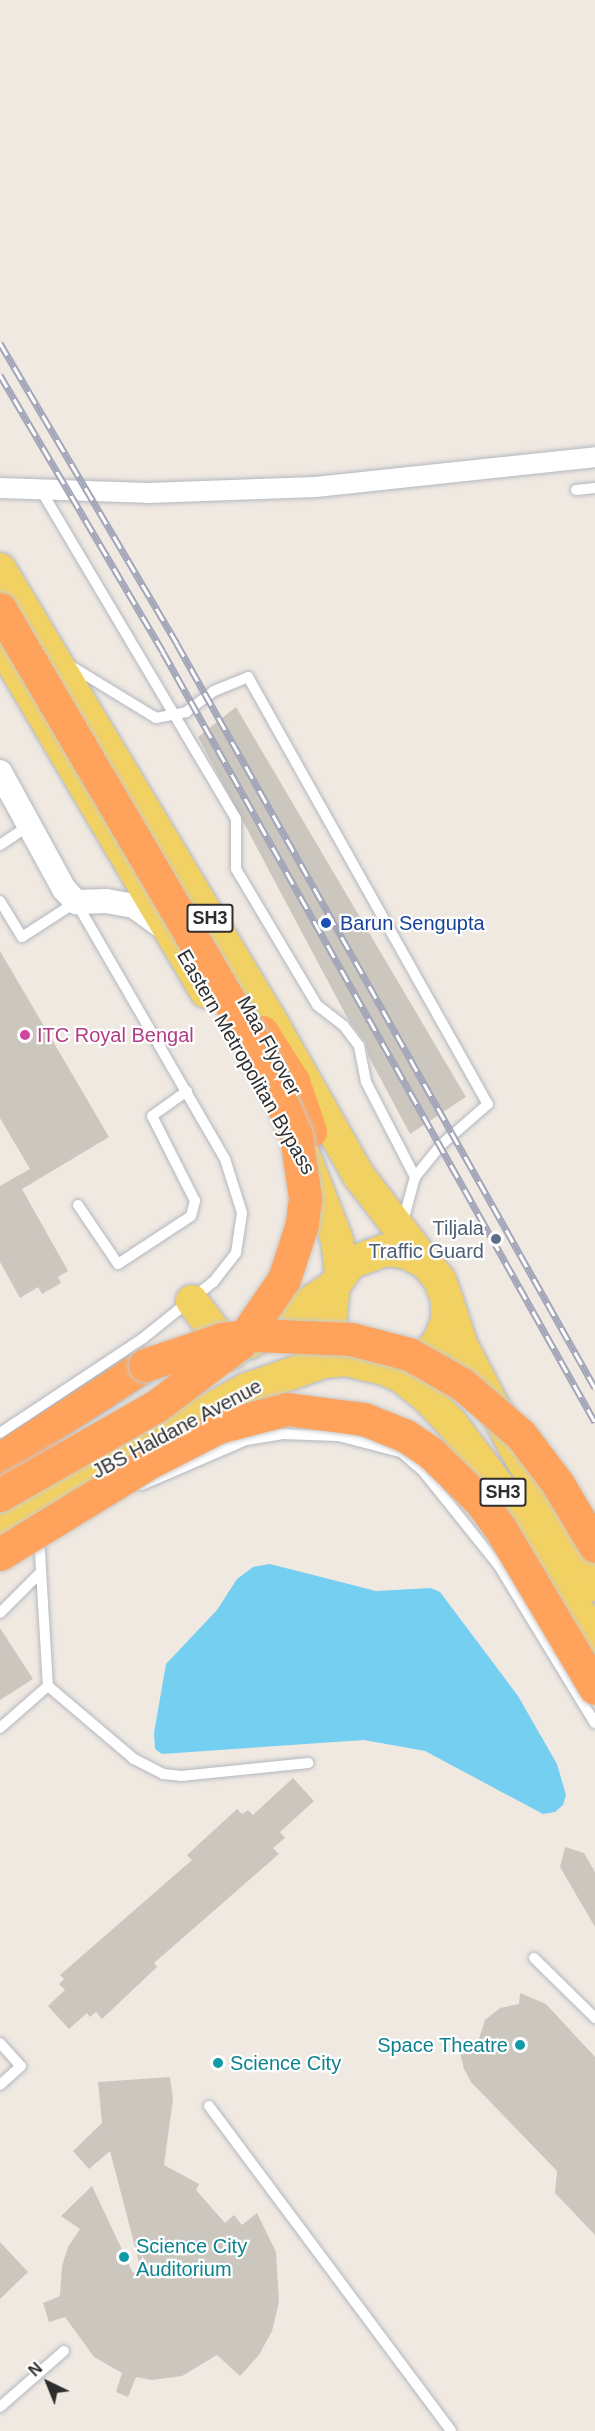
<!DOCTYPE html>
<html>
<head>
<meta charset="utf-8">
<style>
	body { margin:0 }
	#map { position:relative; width:595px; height:2431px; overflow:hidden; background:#efe9e1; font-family:Helvetica,sans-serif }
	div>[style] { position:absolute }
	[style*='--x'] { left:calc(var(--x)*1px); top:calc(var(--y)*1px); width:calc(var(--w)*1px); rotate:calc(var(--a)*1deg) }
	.water>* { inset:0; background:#75cff0 }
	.building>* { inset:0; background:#cbc7bf }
	.roads { filter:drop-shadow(0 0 2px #b4b7c1) drop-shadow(0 0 2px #b4b7c1) }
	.service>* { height:10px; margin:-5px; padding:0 5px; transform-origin:5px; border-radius:5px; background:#fff }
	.minor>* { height:20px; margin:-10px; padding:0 10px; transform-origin:10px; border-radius:10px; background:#fff }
	.tertiary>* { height:24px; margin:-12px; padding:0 12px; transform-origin:12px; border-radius:12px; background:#fff }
	.primary>* { height:32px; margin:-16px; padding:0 16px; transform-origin:16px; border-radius:16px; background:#f2d163 }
	.motorway>* { height:33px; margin:-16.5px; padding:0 16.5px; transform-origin:16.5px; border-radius:16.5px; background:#ffa35c }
	.rail>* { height:7px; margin-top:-3.5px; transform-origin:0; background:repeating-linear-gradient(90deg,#fff 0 14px,#a3a6b8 0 28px); box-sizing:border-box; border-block:2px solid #a3a6b8 }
	.bridges { filter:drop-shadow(0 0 2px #c9c9c9) drop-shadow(0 0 2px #c9c9c9) }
	.motorway-bridge>* { height:33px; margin:-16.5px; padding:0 16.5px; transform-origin:16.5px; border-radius:16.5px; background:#ffa35c }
	.dots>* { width:16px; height:16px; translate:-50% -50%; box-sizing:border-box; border:3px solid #fff; border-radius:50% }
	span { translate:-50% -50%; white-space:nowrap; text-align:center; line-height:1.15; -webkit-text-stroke:4.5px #fff; paint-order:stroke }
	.shield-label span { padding:2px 4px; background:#fff; border:2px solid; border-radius:4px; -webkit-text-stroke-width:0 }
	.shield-label { font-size:18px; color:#2e2e2e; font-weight:700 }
	.transit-label { font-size:20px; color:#164399 }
	.left { translate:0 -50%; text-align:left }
	.hotel-label { font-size:20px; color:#b23c85 }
	.street-label { font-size:20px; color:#2e2e2e }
	.service-label { font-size:20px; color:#4e5e75 }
	.right { translate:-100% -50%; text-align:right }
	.culture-label { font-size:20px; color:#0d838f }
	.north { position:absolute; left:18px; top:2353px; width:60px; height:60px; -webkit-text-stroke:4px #fff; paint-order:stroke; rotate:317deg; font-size:16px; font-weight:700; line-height:24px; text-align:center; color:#2e2e2e }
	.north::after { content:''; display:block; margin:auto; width:21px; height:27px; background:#2e2e2e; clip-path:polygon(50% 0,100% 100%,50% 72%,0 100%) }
</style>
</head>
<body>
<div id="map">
	<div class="water">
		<div style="clip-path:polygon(270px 1564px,376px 1591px,431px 1588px,440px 1592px,518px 1696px,557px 1764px,566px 1795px,563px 1805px,555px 1812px,543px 1814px,425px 1751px,364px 1740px,162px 1754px,155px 1749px,154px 1733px,166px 1664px,217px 1610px,237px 1579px,253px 1567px)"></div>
	</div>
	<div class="building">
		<div style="clip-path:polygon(236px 707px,466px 1097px,410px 1134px,369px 1057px,365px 1042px,349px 1021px,198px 737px)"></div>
		<div style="clip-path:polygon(0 951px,109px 1137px,22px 1189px,68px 1271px,58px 1277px,61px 1283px,42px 1294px,38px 1287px,20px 1298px,0 1262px,0 1186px,30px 1169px,0 1118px)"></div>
		<div style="clip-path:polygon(0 1628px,33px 1679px,0 1700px)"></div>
		<div style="clip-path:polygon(293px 1778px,314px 1801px,280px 1832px,285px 1838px,273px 1848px,279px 1854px,154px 1963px,157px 1967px,102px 2019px,96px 2012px,90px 2017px,87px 2013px,69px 2029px,48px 2006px,65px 1990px,59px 1984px,64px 1979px,60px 1975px,192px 1860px,187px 1855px,237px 1809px,242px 1814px,248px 1810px,253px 1815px)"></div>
		<div style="clip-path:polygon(565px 1847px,584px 1853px,595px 1872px,595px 1927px,560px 1867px)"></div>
		<div style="clip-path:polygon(520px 1993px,546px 2004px,595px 2057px,595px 2235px,555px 2193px,557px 2171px,471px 2082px,464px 2069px,459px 2049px,476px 2048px,485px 2020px,500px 2008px,519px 2004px)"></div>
		<div style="clip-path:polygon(170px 2077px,173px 2099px,164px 2165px,199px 2184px,196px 2190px,225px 2223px,234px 2215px,242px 2225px,257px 2213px,276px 2252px,279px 2302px,272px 2331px,259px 2355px,240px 2376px,217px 2355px,182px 2376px,152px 2380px,136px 2377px,128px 2397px,116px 2392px,122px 2373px,94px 2357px,65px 2317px,49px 2322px,43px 2303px,60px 2296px,62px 2266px,68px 2247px,80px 2229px,61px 2216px,92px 2186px,133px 2273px,141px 2270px,110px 2151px,89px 2169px,73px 2151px,102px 2123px,98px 2082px)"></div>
		<div style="clip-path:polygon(0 2242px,28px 2272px,0 2299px)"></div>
	</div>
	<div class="roads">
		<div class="service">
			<div style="--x:39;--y:487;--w:386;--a:59.3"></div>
			<div style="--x:236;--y:819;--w:50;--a:90"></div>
			<div style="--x:236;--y:869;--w:158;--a:59.2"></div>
			<div style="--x:317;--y:1005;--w:34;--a:38"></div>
			<div style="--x:344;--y:1026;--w:25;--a:53"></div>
			<div style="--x:359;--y:1046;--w:37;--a:79"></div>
			<div style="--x:366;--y:1082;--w:107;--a:62.7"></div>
			<div style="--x:576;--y:490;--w:19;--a:-6"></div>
			<div style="--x:66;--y:663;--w:105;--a:31.4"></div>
			<div style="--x:156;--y:718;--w:31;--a:-11"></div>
			<div style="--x:186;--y:712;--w:35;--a:-37"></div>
			<div style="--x:214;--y:691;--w:37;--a:-22"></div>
			<div style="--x:248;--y:677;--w:490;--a:60.7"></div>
			<div style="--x:488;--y:1104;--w:62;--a:138.9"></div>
			<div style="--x:441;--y:1145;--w:41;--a:129.1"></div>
			<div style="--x:415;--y:1177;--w:50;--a:105.2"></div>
			<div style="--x:0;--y:845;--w:34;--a:-34"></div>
			<div style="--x:0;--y:901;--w:42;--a:58.6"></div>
			<div style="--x:22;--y:937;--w:64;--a:-32.9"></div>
			<div style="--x:76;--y:902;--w:297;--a:59.9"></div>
			<div style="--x:225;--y:1159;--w:57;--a:72.5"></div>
			<div style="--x:242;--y:1213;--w:40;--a:98.5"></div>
			<div style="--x:236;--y:1253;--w:37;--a:128"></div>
			<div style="--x:213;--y:1282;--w:91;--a:141.2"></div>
			<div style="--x:142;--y:1339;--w:170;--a:146.5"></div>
			<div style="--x:78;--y:1205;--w:71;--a:55.9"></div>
			<div style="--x:118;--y:1264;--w:87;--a:-33.3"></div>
			<div style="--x:191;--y:1216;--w:16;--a:-75"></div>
			<div style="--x:195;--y:1201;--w:95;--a:-116.8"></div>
			<div style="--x:152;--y:1116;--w:43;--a:-35.5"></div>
			<div style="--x:142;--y:1485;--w:113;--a:-23.4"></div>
			<div style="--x:246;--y:1440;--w:36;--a:-9"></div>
			<div style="--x:282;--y:1434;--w:56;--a:2"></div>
			<div style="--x:338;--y:1436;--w:65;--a:14.3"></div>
			<div style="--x:401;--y:1452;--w:29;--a:41"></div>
			<div style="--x:423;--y:1471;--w:122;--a:51.3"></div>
			<div style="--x:499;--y:1566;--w:184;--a:58.6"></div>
			<div style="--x:39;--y:1536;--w:150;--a:86.6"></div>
			<div style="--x:48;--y:1686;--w:113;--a:40.3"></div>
			<div style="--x:134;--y:1759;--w:33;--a:27"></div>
			<div style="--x:163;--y:1774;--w:18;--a:6"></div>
			<div style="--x:181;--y:1776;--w:128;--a:-5.8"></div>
			<div style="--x:0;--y:1613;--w:58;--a:-45"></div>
			<div style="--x:0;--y:1728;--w:64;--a:-41.2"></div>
			<div style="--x:534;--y:1958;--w:86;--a:44.5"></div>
			<div style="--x:0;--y:2043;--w:31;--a:48"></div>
			<div style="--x:21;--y:2066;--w:28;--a:138"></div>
			<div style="--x:209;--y:2106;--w:405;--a:53.3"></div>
			<div style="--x:0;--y:2407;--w:85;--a:-41.2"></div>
		</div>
		<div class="minor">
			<div style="--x:0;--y:488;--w:147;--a:1.9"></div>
			<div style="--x:147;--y:493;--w:169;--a:-2"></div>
			<div style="--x:316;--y:487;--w:281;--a:-6.1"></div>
		</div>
		<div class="tertiary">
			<div style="--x:0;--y:772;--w:133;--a:61.3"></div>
			<div style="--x:64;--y:889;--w:18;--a:47"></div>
			<div style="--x:76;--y:902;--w:30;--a:-2"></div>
			<div style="--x:106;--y:901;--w:28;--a:10"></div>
			<div style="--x:134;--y:906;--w:39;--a:36"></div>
		</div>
		<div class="primary">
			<div style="--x:0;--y:569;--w:525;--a:59.04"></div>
			<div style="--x:270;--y:1019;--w:180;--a:60.5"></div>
			<div style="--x:359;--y:1176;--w:110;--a:52.4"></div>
			<div style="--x:0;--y:642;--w:406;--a:59.5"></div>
			<div style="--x:304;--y:1155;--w:91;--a:68.8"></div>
			<div style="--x:337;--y:1240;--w:34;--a:83"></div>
			<div style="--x:447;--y:1300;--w:21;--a:90"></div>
			<div style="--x:447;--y:1321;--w:22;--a:112"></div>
			<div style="--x:439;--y:1341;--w:21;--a:131"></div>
			<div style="--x:425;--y:1357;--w:21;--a:152"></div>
			<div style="--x:406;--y:1367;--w:22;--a:175"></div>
			<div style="--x:384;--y:1369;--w:18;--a:-167"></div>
			<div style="--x:366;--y:1365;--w:20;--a:-150"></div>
			<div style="--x:349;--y:1355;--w:37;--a:-121"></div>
			<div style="--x:330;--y:1323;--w:37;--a:-84"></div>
			<div style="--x:334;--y:1286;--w:28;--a:-55"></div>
			<div style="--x:350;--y:1263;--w:38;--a:-20"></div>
			<div style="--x:386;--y:1250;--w:21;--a:8"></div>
			<div style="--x:407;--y:1253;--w:21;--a:28"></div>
			<div style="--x:426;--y:1263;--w:22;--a:51"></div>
			<div style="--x:440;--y:1280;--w:21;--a:71"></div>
			<div style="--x:447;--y:1300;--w:48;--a:71.9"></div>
			<div style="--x:462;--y:1346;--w:115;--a:62.5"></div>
			<div style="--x:515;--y:1448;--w:159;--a:59.7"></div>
			<div style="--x:192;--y:1301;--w:65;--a:53.1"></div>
			<div style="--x:249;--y:1343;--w:102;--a:-33.8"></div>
			<div style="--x:384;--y:1369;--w:20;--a:24"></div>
			<div style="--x:402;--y:1377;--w:33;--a:39"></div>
			<div style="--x:428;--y:1398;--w:35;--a:47"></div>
			<div style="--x:452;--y:1424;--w:115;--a:53.1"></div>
			<div style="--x:521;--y:1516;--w:143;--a:58.8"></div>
			<div style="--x:0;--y:1533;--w:128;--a:-32.2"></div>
			<div style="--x:108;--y:1465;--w:158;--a:-28.7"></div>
			<div style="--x:247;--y:1389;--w:82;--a:-19.3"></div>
			<div style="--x:324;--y:1362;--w:22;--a:-5"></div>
			<div style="--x:346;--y:1360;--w:21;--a:14"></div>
		</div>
		<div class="motorway">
			<div style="--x:262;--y:1032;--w:58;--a:57.7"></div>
			<div style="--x:293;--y:1081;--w:53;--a:71.2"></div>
			<div style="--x:0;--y:1459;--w:173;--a:-33"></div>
		</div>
	</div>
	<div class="rail">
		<div style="--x:0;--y:343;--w:349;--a:59.5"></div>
		<div style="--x:177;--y:644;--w:853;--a:60.67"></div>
		<div style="--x:0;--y:375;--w:321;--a:59.5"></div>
		<div style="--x:163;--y:652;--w:883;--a:60.71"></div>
	</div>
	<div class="bridges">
		<div class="motorway-bridge">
			<div style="--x:0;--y:609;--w:517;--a:59.66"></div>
			<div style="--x:261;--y:1055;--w:88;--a:66.6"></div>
			<div style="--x:296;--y:1136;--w:63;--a:81.7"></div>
			<div style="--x:305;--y:1198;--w:26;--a:97"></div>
			<div style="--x:302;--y:1224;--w:58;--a:108.1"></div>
			<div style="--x:284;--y:1279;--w:78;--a:124.5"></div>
			<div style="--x:240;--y:1343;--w:105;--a:143.1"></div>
			<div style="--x:156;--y:1406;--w:180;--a:150.3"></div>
			<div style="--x:145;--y:1365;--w:81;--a:-18.7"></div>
			<div style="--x:222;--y:1339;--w:32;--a:-7"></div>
			<div style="--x:254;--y:1335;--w:97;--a:2.4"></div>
			<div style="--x:351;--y:1339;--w:60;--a:14.5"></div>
			<div style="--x:409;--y:1354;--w:61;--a:29.5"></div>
			<div style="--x:462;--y:1384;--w:78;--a:40.8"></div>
			<div style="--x:521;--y:1435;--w:61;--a:52.9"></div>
			<div style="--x:558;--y:1484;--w:72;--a:59.2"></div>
			<div style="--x:0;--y:1554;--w:176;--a:-31.5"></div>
			<div style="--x:150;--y:1462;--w:76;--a:-27.2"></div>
			<div style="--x:218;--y:1427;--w:71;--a:-14.6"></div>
			<div style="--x:287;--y:1409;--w:78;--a:7.4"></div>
			<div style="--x:364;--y:1419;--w:45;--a:22"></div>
			<div style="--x:406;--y:1436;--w:30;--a:34"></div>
			<div style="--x:431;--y:1453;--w:70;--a:44.4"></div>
			<div style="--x:481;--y:1502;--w:32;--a:54"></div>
			<div style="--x:500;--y:1528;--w:186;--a:59.3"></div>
		</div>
	</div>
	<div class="dots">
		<div style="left:326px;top:923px;background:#1a4fb4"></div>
		<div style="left:25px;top:1035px;background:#d1479c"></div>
		<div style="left:496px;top:1239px;background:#5c6f8a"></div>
		<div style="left:520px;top:2045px;background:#0f9aa8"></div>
		<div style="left:218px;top:2063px;background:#0f9aa8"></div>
		<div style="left:124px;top:2257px;background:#0f9aa8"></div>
	</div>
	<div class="shield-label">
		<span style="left:210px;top:918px">SH3</span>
		<span style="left:503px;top:1492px">SH3</span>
	</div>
	<div class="transit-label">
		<span class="left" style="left:340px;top:923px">Barun Sengupta</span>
	</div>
	<div class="hotel-label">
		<span class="left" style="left:37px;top:1035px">ITC Royal Bengal</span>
	</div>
	<div class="street-label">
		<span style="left:269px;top:1046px;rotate:61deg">Maa Flyover</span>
		<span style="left:246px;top:1062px;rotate:60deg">Eastern Metropolitan Bypass</span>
		<span style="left:177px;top:1429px;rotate:-28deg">JBS Haldane Avenue</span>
	</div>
	<div class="service-label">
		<span class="right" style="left:484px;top:1240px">Tiljala<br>Traffic Guard</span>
	</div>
	<div class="culture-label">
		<span class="right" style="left:508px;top:2045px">Space Theatre</span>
		<span class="left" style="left:230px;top:2063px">Science City</span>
		<span class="left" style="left:136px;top:2258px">Science City<br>Auditorium</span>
	</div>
	<div class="north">N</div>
</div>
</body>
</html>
